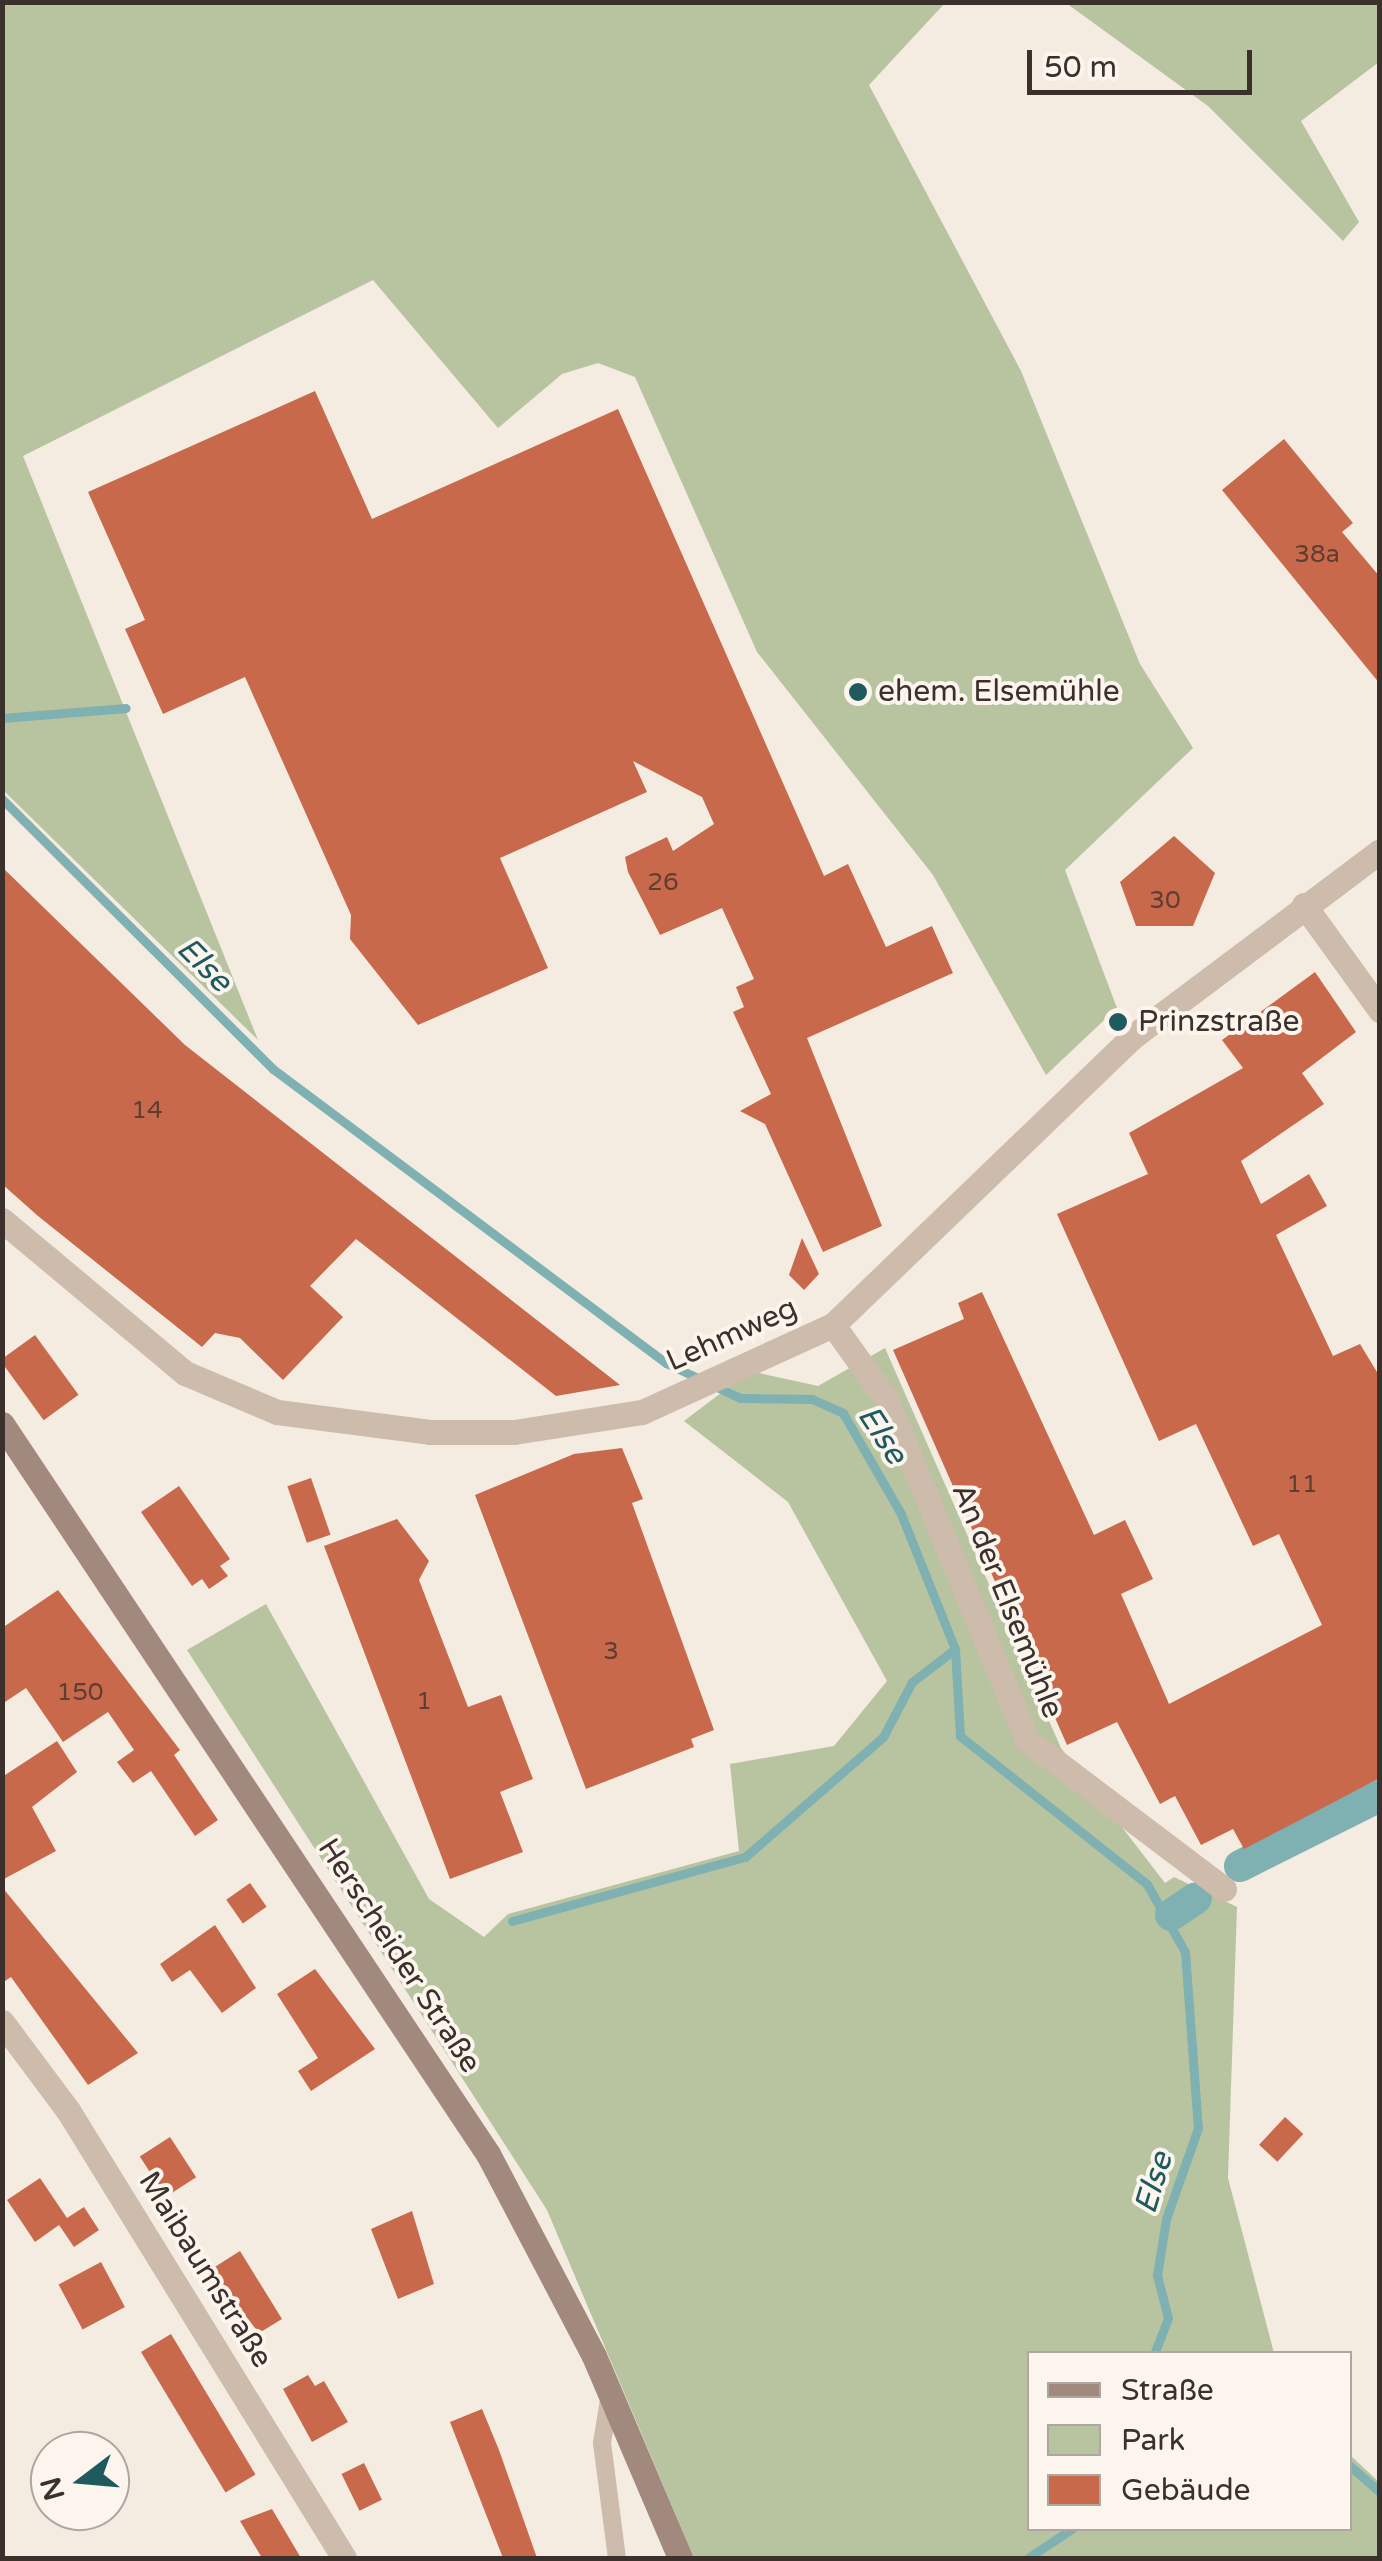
<!DOCTYPE html>
<html>
<head>
<meta charset="utf-8">
<style>
	body { margin:0 }
	#map { position:relative; width:1382px; height:2561px; overflow:hidden; background:#f4ebe1; font-family:"Varela Round",sans-serif }
	div>[style] { position:absolute }
	[style*='--x'] { left:calc(var(--x)*1px); top:calc(var(--y)*1px); width:calc(var(--w)*1px); rotate:calc(var(--a)*1deg) }
	.green>* { inset:0; background:#b8c4a0 }
	.stream>* { height:9px; margin:-4.5px; padding:0 4.5px; transform-origin:4.5px; border-radius:4.5px; background:#7fb0b2 }
	.canal>* { height:32px; margin:-16px; padding:0 16px; transform-origin:16px; border-radius:16px; background:#7fb0b2 }
	.building>* { inset:0; background:#c8694b; transform-origin:0 0 }
	.lane>* { height:18px; margin:-9px; padding:0 9px; transform-origin:9px; border-radius:9px; background:#cdbbac }
	.street>* { height:25px; margin:-12.5px; padding:0 12.5px; transform-origin:12.5px; border-radius:12.5px; background:#cdbbac }
	.secondary>* { height:25px; margin:-12.5px; padding:0 12.5px; transform-origin:12.5px; border-radius:12.5px; background:#a18a7d }
	.dots>* { width:28px; height:28px; translate:-50% -50%; box-sizing:border-box; border:5px solid #fbf5ee; border-radius:50% }
	span { translate:-50% -50%; white-space:nowrap; text-align:center; line-height:1.15; -webkit-text-stroke:8px #fbf5ee; paint-order:stroke }
	.number-label { font-size:25px; color:#5e3e33 }
	.number-label span { -webkit-text-stroke-width:0 }
	.poi-label { font-size:30px; color:#3b302b }
	.left { translate:0 -50%; text-align:left }
	.street-label { font-size:30px; color:#3b302b }
	.water-label { font-size:32px; color:#1f5a5e; font-style:italic }
	.frame { position:absolute; inset:0; border:5px solid #3b302b; pointer-events:none }
	.legend { position:absolute; left:1027px; top:2351px; width:325px; height:180px; box-sizing:border-box; background:#fbf5ee; border:2px solid #aea6a0; margin:0; padding:12px 18px; list-style:none; font-size:30px; color:#3b302b }
	.legend li { display:flex; align-items:center; gap:20px; height:50px }
	.legend b { width:50px; border:2px solid #aea6a0 }
	.north { position:absolute; left:30px; top:2431px; width:100px; height:100px; box-sizing:border-box; background:#fbf5ee; border:2px solid #aea6a0; border-radius:50%; rotate:254deg; font-size:28px; font-weight:700; line-height:40px; text-align:center; color:#3b302b }
	.north::after { content:''; display:block; margin:auto; width:35px; height:45px; background:#1f5a5e; clip-path:polygon(50% 0,100% 100%,50% 72%,0 100%) }
	.scale { position:absolute; left:1027px; top:50px; width:225px; height:45px; box-sizing:border-box; border:5px solid #3b302b; border-top:0; padding-left:12px; font-size:30px; line-height:35px; white-space:nowrap; color:#3b302b; -webkit-text-stroke:8px #fbf5ee; paint-order:stroke }
</style>
</head>
<body>
<div id="map">
	<div class="green">
		<div style="clip-path:polygon(2px 3px,945px 3px,869px 85px,1021px 371px,1140px 664px,1193px 748px,1065px 870px,1117px 1008px,1046px 1075px,933px 875px,757px 652px,635px 377px,598px 363px,562px 374px,498px 428px,373px 280px,23px 456px,258px 1040px,3px 790px)"></div>
		<div style="clip-path:polygon(1066px 3px,1379px 3px,1379px 62px,1301px 121px,1359px 222px,1343px 241px,1208px 106px)"></div>
		<div style="clip-path:polygon(885px 1348px,1061px 1748px,1165px 1883px,1174px 1877px,1237px 1907px,1228px 2178px,1274px 2353px,1030px 2354px,1030px 2528px,1350px 2528px,1350px 2455px,1379px 2482px,1379px 2558px,694px 2558px,547px 2210px,187px 1650px,266px 1604px,429px 1899px,484px 1937px,508px 1914px,739px 1851px,730px 1764px,834px 1746px,887px 1681px,788px 1502px,684px 1421px,750px 1371px,818px 1386px)"></div>
	</div>
	<div class="stream">
		<div style="--x:2;--y:718;--w:124;--a:-4.6"></div>
		<div style="--x:2;--y:799;--w:383;--a:44.9"></div>
		<div style="--x:273;--y:1069;--w:491;--a:36.8"></div>
		<div style="--x:666;--y:1363;--w:82;--a:25.3"></div>
		<div style="--x:740;--y:1398;--w:72;--a:0.8"></div>
		<div style="--x:812;--y:1399;--w:34;--a:24"></div>
		<div style="--x:843;--y:1413;--w:116;--a:60.1"></div>
		<div style="--x:901;--y:1514;--w:145;--a:68.2"></div>
		<div style="--x:955;--y:1649;--w:87;--a:86.7"></div>
		<div style="--x:960;--y:1736;--w:238;--a:38.4"></div>
		<div style="--x:1147;--y:1884;--w:78;--a:60.8"></div>
		<div style="--x:1185;--y:1952;--w:176;--a:85.8"></div>
		<div style="--x:1198;--y:2128;--w:96;--a:109.4"></div>
		<div style="--x:1166;--y:2219;--w:57;--a:99.1"></div>
		<div style="--x:1157;--y:2275;--w:44;--a:75.7"></div>
		<div style="--x:1168;--y:2318;--w:39;--a:111"></div>
		<div style="--x:512;--y:1921;--w:242;--a:-15.4"></div>
		<div style="--x:745;--y:1857;--w:183;--a:-41"></div>
		<div style="--x:883;--y:1737;--w:62;--a:-62.2"></div>
		<div style="--x:912;--y:1682;--w:54;--a:-37.5"></div>
		<div style="--x:1350;--y:2466;--w:40;--a:41"></div>
		<div style="--x:1028;--y:2558;--w:54;--a:-33.7"></div>
	</div>
	<div class="canal">
		<div style="--x:1240;--y:1866;--w:157;--a:-26.6"></div>
		<div style="--x:1171;--y:1915;--w:30;--a:-34"></div>
	</div>
	<div class="building">
		<div style="clip-path:polygon(315px 391px,372px 519px,618px 409px,824px 876px,848px 864px,886px 947px,932px 926px,953px 973px,807px 1038px,882px 1226px,823px 1252px,765px 1124px,740px 1111px,771px 1094px,733px 1012px,744px 1007px,736px 987px,754px 979px,722px 908px,660px 935px,628px 872px,625px 857px,667px 837px,673px 851px,714px 824px,702px 797px,633px 761px,647px 792px,500px 858px,548px 968px,418px 1025px,350px 939px,351px 915px,245px 677px,163px 714px,125px 629px,145px 620px,88px 492px)"></div>
		<div style="clip-path:polygon(1284px 439px,1353px 523px,1342px 532px,1380px 577px,1380px 684px,1222px 490px)"></div>
		<div style="clip-path:polygon(1174px 836px,1215px 873px,1193px 926px,1136px 926px,1120px 882px)"></div>
		<div style="clip-path:polygon(2px 867px,185px 1045px,620px 1385px,556px 1396px,356px 1239px,310px 1286px,343px 1317px,283px 1380px,240px 1338px,215px 1333px,202px 1347px,38px 1216px,2px 1184px)"></div>
		<div style="clip-path:polygon(1315px 972px,1356px 1032px,1302px 1073px,1324px 1104px,1241px 1161px,1261px 1204px,1309px 1174px,1327px 1206px,1276px 1235px,1333px 1356px,1360px 1344px,1380px 1377px,1380px 1778px,1244px 1849px,1233px 1829px,1201px 1845px,1175px 1796px,1160px 1804px,1117px 1722px,1067px 1745px,893px 1350px,964px 1319px,958px 1303px,982px 1292px,1094px 1535px,1125px 1520px,1153px 1579px,1121px 1594px,1169px 1704px,1322px 1625px,1279px 1534px,1253px 1546px,1196px 1424px,1159px 1441px,1057px 1214px,1148px 1174px,1129px 1133px,1243px 1068px,1222px 1040px)"></div>
		<div style="clip-path:polygon(802px 1238px,819px 1274px,804px 1290px,789px 1275px)"></div>
		<div style="left:35px;top:1335px;width:74px;height:43px;rotate:54deg"></div>
		<div style="clip-path:polygon(622px 1448px,643px 1499px,632px 1503px,714px 1730px,691px 1739px,694px 1747px,586px 1789px,475px 1495px,574px 1454px)"></div>
		<div style="left:311px;top:1478px;width:60px;height:25px;rotate:71deg"></div>
		<div style="clip-path:polygon(179px 1486px,230px 1559px,220px 1566px,228px 1576px,209px 1589px,202px 1579px,192px 1586px,141px 1512px)"></div>
		<div style="clip-path:polygon(397px 1519px,429px 1561px,419px 1580px,468px 1707px,501px 1695px,533px 1779px,500px 1792px,523px 1852px,450px 1879px,324px 1546px)"></div>
		<div style="clip-path:polygon(58px 1590px,180px 1750px,174px 1755px,218px 1820px,195px 1836px,151px 1771px,133px 1783px,117px 1762px,134px 1750px,108px 1712px,63px 1742px,26px 1688px,2px 1704px,2px 1628px)"></div>
		<div style="clip-path:polygon(57px 1741px,77px 1772px,32px 1807px,56px 1851px,2px 1880px,2px 1777px)"></div>
		<div style="left:250px;top:1883px;width:29px;height:29px;rotate:55deg"></div>
		<div style="clip-path:polygon(2px 1887px,138px 2053px,88px 2085px,11px 1977px,2px 1983px)"></div>
		<div style="clip-path:polygon(215px 1925px,256px 1988px,222px 2013px,190px 1970px,172px 1982px,160px 1964px)"></div>
		<div style="clip-path:polygon(315px 1969px,375px 2049px,311px 2091px,298px 2071px,318px 2058px,277px 1994px)"></div>
		<div style="left:1285px;top:2117px;width:25px;height:38px;rotate:43deg"></div>
		<div style="left:170px;top:2137px;width:48px;height:36px;rotate:57deg"></div>
		<div style="clip-path:polygon(40px 2178px,67px 2218px,84px 2207px,99px 2230px,74px 2247px,59px 2225px,35px 2242px,7px 2200px)"></div>
		<div style="clip-path:polygon(412px 2211px,434px 2284px,398px 2299px,371px 2229px)"></div>
		<div style="clip-path:polygon(240px 2251px,282px 2319px,259px 2333px,210px 2270px)"></div>
		<div style="left:101px;top:2262px;width:51px;height:48px;rotate:62deg"></div>
		<div style="left:171px;top:2334px;width:164px;height:35px;rotate:59deg"></div>
		<div style="clip-path:polygon(308px 2375px,315px 2386px,324px 2381px,348px 2422px,312px 2442px,283px 2389px)"></div>
		<div style="clip-path:polygon(482px 2409px,499px 2450px,537px 2558px,503px 2558px,450px 2422px)"></div>
		<div style="left:364px;top:2463px;width:41px;height:25px;rotate:64deg"></div>
		<div style="clip-path:polygon(272px 2509px,301px 2558px,262px 2558px,240px 2521px)"></div>
	</div>
	<div class="lane">
		<div style="--x:610;--y:2394;--w:50;--a:99.3"></div>
		<div style="--x:602;--y:2443;--w:116;--a:82.6"></div>
	</div>
	<div class="street">
		<div style="--x:1304;--y:905;--w:130;--a:54.1"></div>
		<div style="--x:2;--y:1220;--w:239;--a:39.9"></div>
		<div style="--x:185;--y:1373;--w:100;--a:23"></div>
		<div style="--x:277;--y:1412;--w:154;--a:7.4"></div>
		<div style="--x:430;--y:1432;--w:84;--a:0"></div>
		<div style="--x:514;--y:1432;--w:130;--a:-8.9"></div>
		<div style="--x:642;--y:1412;--w:210;--a:-24.5"></div>
		<div style="--x:833;--y:1325;--w:414;--a:-43.9"></div>
		<div style="--x:1131;--y:1038;--w:311;--a:-36.9"></div>
		<div style="--x:833;--y:1325;--w:91;--a:54.4"></div>
		<div style="--x:886;--y:1399;--w:369;--a:67.5"></div>
		<div style="--x:1027;--y:1740;--w:247;--a:37.1"></div>
		<div style="--x:2;--y:2022;--w:112;--a:53.3"></div>
		<div style="--x:69;--y:2112;--w:524;--a:58.34"></div>
	</div>
	<div class="secondary">
		<div style="--x:2;--y:1424;--w:877;--a:56.35"></div>
		<div style="--x:488;--y:2154;--w:228;--a:62.3"></div>
		<div style="--x:594;--y:2356;--w:220;--a:66.9"></div>
	</div>
	<div class="dots">
		<div style="left:858px;top:692px;background:#1f5a5e"></div>
		<div style="left:1118px;top:1022px;background:#1f5a5e"></div>
	</div>
	<div class="number-label">
		<span style="left:1317px;top:554px">38a</span>
		<span style="left:663px;top:882px">26</span>
		<span style="left:1165px;top:900px">30</span>
		<span style="left:147px;top:1110px">14</span>
		<span style="left:1302px;top:1484px">11</span>
		<span style="left:611px;top:1651px">3</span>
		<span style="left:80px;top:1692px">150</span>
		<span style="left:424px;top:1701px">1</span>
	</div>
	<div class="poi-label">
		<span class="left" style="left:878px;top:692px">ehem. Elsemühle</span>
		<span class="left" style="left:1138px;top:1022px">Prinzstraße</span>
	</div>
	<div class="street-label">
		<span style="left:732px;top:1335px;rotate:-24deg">Lehmweg</span>
		<span style="left:1007px;top:1601px;rotate:68deg">An der Elsemühle</span>
		<span style="left:399px;top:1956px;rotate:57deg">Herscheider Straße</span>
		<span style="left:205px;top:2270px;rotate:58deg">Maibaumstraße</span>
	</div>
	<div class="water-label">
		<span style="left:204px;top:965px;rotate:45deg">Else</span>
		<span style="left:882px;top:1435px;rotate:57deg">Else</span>
		<span style="left:1154px;top:2183px;rotate:-73deg">Else</span>
	</div>
	<div class="frame"></div>
	<ul class="legend">
	<li><b style="height:12px;background:#a18a7d"></b>Straße</li>
	<li><b style="height:28px;background:#b8c4a0"></b>Park</li>
	<li><b style="height:28px;background:#c8694b"></b>Gebäude</li>
	</ul>
	<div class="north">N</div>
	<div class="scale">50 m</div>
</div>
</body>
</html>
